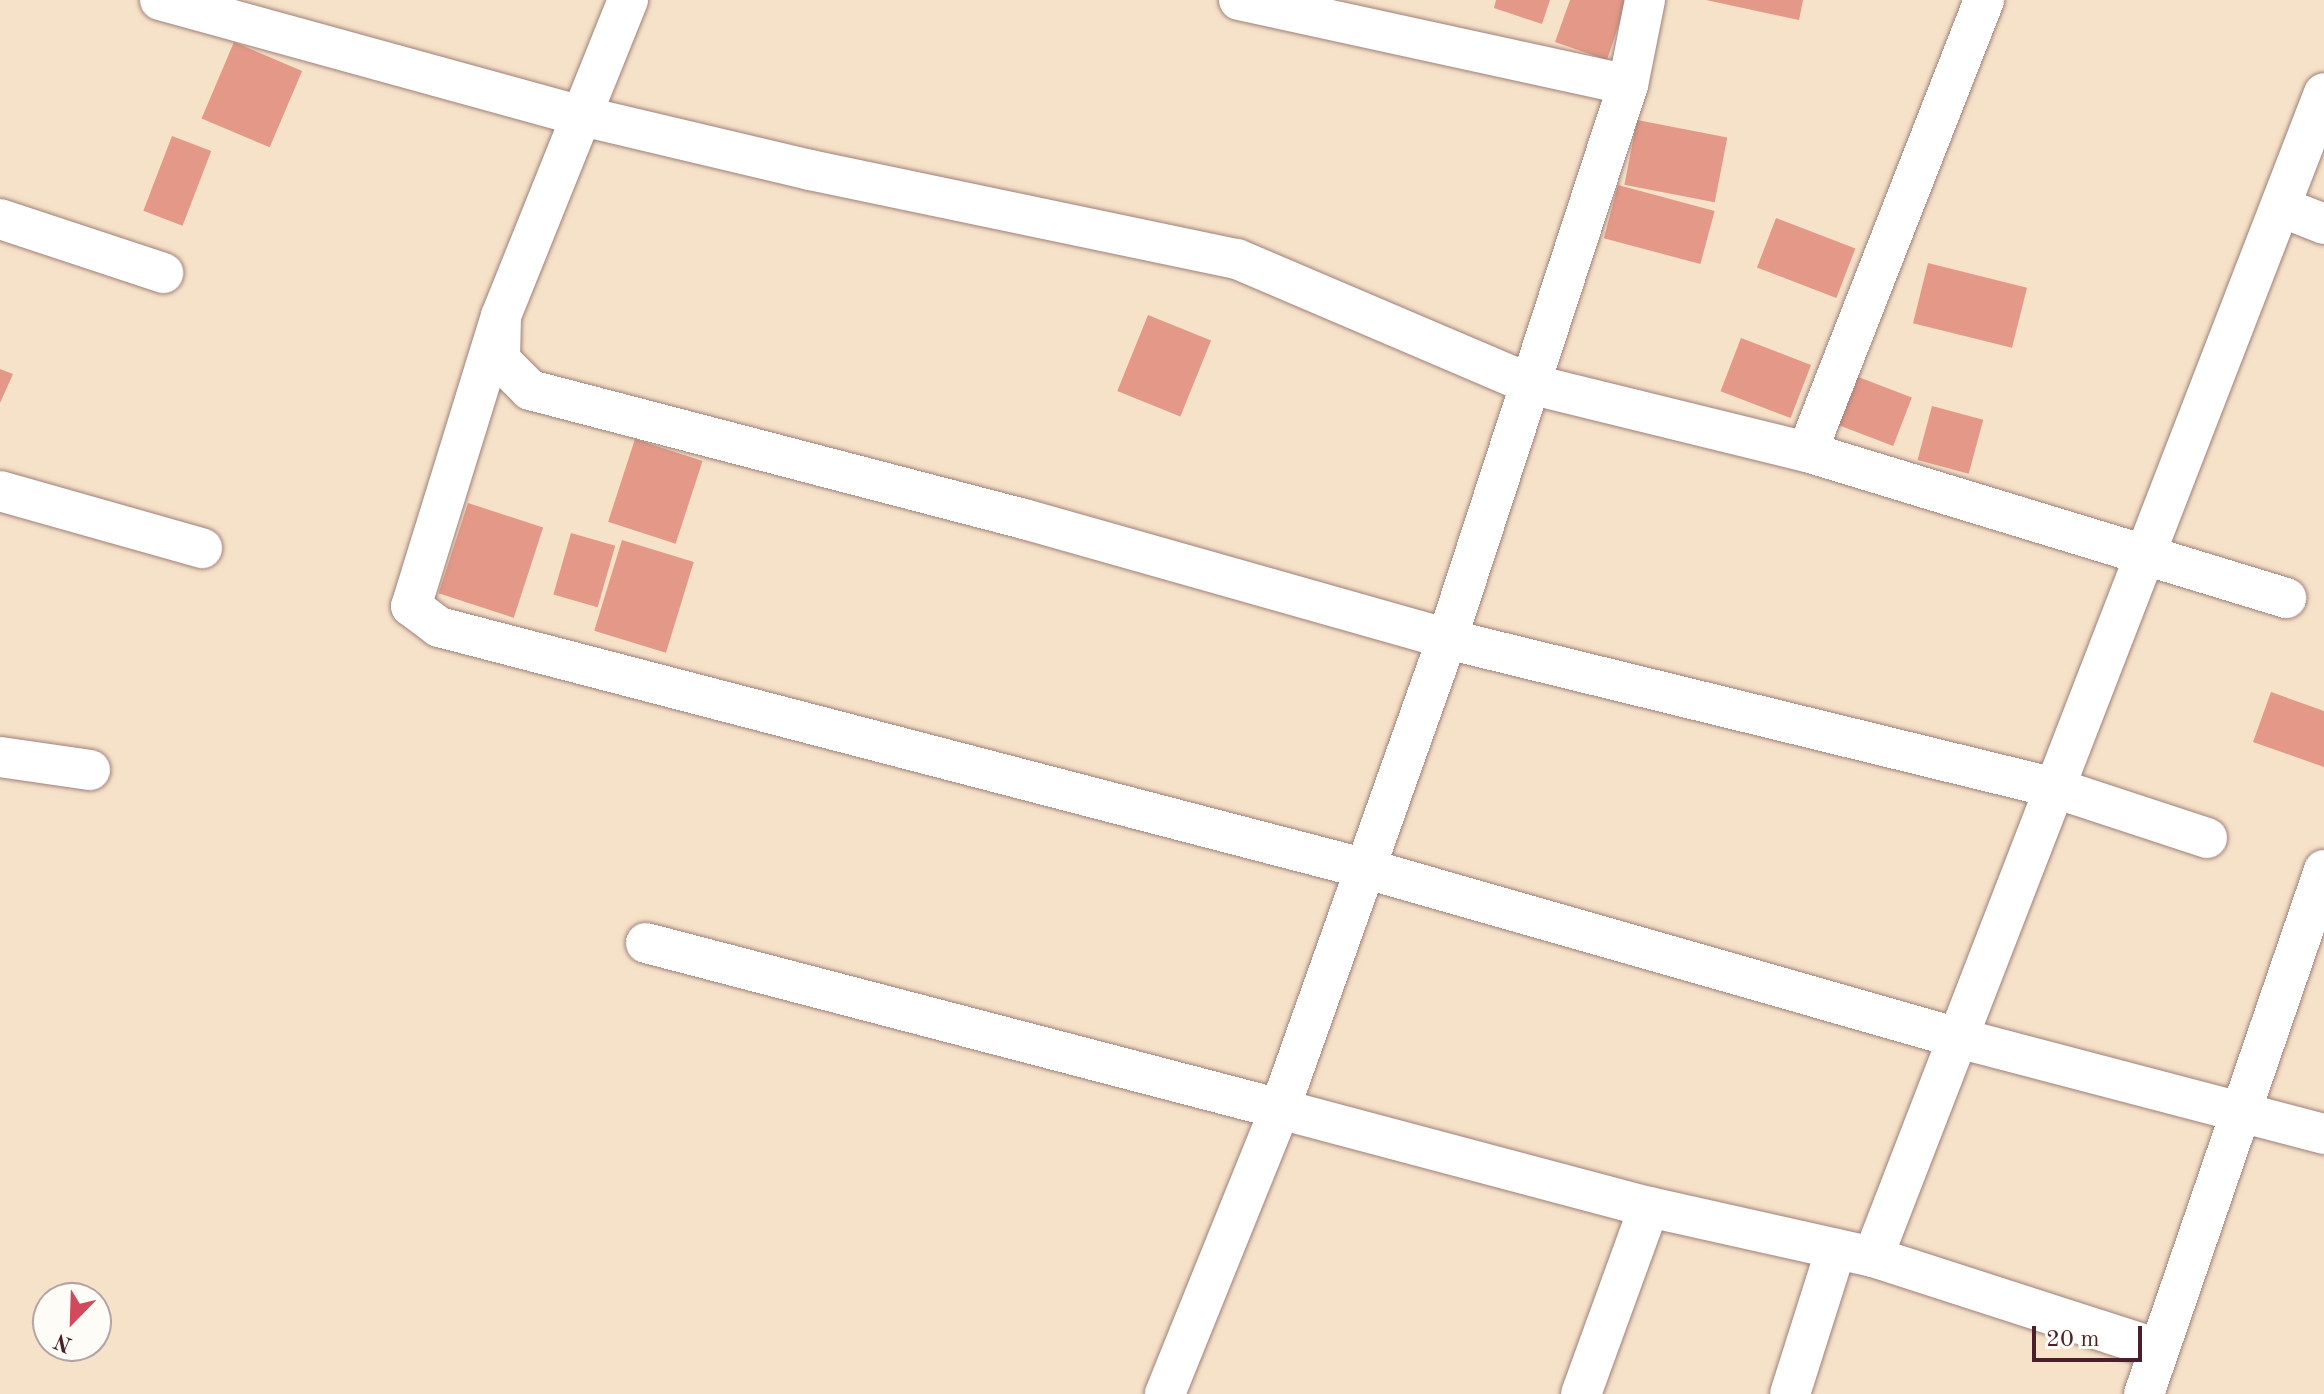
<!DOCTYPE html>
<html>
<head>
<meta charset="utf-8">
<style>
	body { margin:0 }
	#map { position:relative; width:2324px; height:1394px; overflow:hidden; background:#f6e1c9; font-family:"Old Standard TT",serif }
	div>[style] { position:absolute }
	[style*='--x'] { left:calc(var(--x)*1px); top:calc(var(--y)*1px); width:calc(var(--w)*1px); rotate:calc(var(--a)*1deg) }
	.building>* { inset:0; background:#e49887; transform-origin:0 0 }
	.roads { filter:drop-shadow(0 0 2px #a0807a) drop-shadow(0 0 2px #a0807a) }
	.street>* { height:40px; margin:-20px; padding:0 20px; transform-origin:20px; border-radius:20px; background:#fff }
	span { translate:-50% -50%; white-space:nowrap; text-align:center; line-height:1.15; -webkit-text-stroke:7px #fdfcf7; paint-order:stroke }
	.north { position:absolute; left:32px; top:1282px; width:80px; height:80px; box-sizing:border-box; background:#fdfcf7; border:2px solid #b5a4a5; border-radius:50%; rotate:203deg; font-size:22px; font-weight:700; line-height:32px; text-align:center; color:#4a1f2b }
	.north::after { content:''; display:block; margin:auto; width:28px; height:36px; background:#d1495b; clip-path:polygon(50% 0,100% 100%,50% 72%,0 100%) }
	.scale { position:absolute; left:2032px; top:1326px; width:110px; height:36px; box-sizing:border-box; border:4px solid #4a1f2b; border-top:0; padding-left:10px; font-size:24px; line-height:28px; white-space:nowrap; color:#4a1f2b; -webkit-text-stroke:6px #fdfcf7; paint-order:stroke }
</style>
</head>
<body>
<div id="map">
	<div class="building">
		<div style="clip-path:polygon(1496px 0,1550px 0,1542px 24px,1494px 8px)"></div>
		<div style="clip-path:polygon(1570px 0,1627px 0,1607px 60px,1555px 42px)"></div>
		<div style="clip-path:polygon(1706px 0,1803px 0,1799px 20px)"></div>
		<div style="left:234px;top:42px;width:74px;height:83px;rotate:23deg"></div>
		<div style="left:1637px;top:120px;width:92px;height:66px;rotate:11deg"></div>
		<div style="left:172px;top:136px;width:42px;height:80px;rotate:21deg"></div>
		<div style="left:1618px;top:185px;width:100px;height:55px;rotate:15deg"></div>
		<div style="left:1776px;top:218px;width:85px;height:53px;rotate:21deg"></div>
		<div style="left:1928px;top:263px;width:102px;height:62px;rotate:14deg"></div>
		<div style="left:1148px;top:315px;width:68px;height:82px;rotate:22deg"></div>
		<div style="left:1741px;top:338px;width:75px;height:57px;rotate:21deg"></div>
		<div style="clip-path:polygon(0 369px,13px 374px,0 403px)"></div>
		<div style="left:1853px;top:375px;width:63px;height:52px;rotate:21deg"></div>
		<div style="left:1932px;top:406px;width:53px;height:56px;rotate:15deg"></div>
		<div style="left:635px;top:439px;width:71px;height:87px;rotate:18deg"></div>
		<div style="left:468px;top:503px;width:79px;height:95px;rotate:18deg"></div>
		<div style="left:571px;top:533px;width:46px;height:64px;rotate:16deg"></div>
		<div style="left:622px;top:540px;width:75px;height:95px;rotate:17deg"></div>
		<div style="clip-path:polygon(2271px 692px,2324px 711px,2324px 767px,2253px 742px)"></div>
	</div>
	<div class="roads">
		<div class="street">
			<div style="--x:160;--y:0;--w:438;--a:15.4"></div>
			<div style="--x:582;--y:116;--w:234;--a:13.3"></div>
			<div style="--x:810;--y:170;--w:436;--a:11.8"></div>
			<div style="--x:1237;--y:259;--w:319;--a:23.1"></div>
			<div style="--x:1530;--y:384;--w:285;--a:13.8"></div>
			<div style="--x:1807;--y:452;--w:501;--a:16.95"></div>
			<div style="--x:628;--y:0;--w:341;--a:111.9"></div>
			<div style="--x:501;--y:316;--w:44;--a:91.3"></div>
			<div style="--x:500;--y:360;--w:42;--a:45"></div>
			<div style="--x:530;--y:390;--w:511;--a:14.64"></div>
			<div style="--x:1024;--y:519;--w:440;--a:15.8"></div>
			<div style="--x:1447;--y:639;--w:626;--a:13.77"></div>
			<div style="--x:2055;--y:788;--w:160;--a:18.2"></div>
			<div style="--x:1239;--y:0;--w:398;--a:12.3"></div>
			<div style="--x:1645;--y:0;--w:87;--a:101.3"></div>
			<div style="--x:1628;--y:85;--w:583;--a:108.09"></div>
			<div style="--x:1447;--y:639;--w:499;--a:109.6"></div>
			<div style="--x:1280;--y:1109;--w:382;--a:14.9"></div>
			<div style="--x:1649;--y:1207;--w:230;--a:12.6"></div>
			<div style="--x:1873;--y:1257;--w:1248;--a:-68.82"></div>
			<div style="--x:2281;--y:207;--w:46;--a:21.6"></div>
			<div style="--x:0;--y:219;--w:172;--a:18.3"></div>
			<div style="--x:501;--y:316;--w:304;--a:107.2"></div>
			<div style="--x:411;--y:606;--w:35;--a:37"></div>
			<div style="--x:439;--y:627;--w:959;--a:14.62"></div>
			<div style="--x:1367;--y:869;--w:615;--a:15.96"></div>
			<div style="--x:1958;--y:1038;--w:378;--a:14.7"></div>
			<div style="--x:1807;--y:452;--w:485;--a:-68.6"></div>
			<div style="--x:0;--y:491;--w:210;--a:15.8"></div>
			<div style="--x:0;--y:757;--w:91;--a:8.2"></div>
			<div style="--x:646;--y:943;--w:655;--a:14.67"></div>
			<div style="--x:1280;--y:1109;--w:307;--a:112"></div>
			<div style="--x:1873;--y:1257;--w:299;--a:17.9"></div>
			<div style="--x:1581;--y:1394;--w:199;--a:-70"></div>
			<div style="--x:1790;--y:1394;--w:152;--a:-72.4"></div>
			<div style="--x:2144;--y:1394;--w:554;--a:-71.04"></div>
		</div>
	</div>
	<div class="north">N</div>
	<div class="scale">20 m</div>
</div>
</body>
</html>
